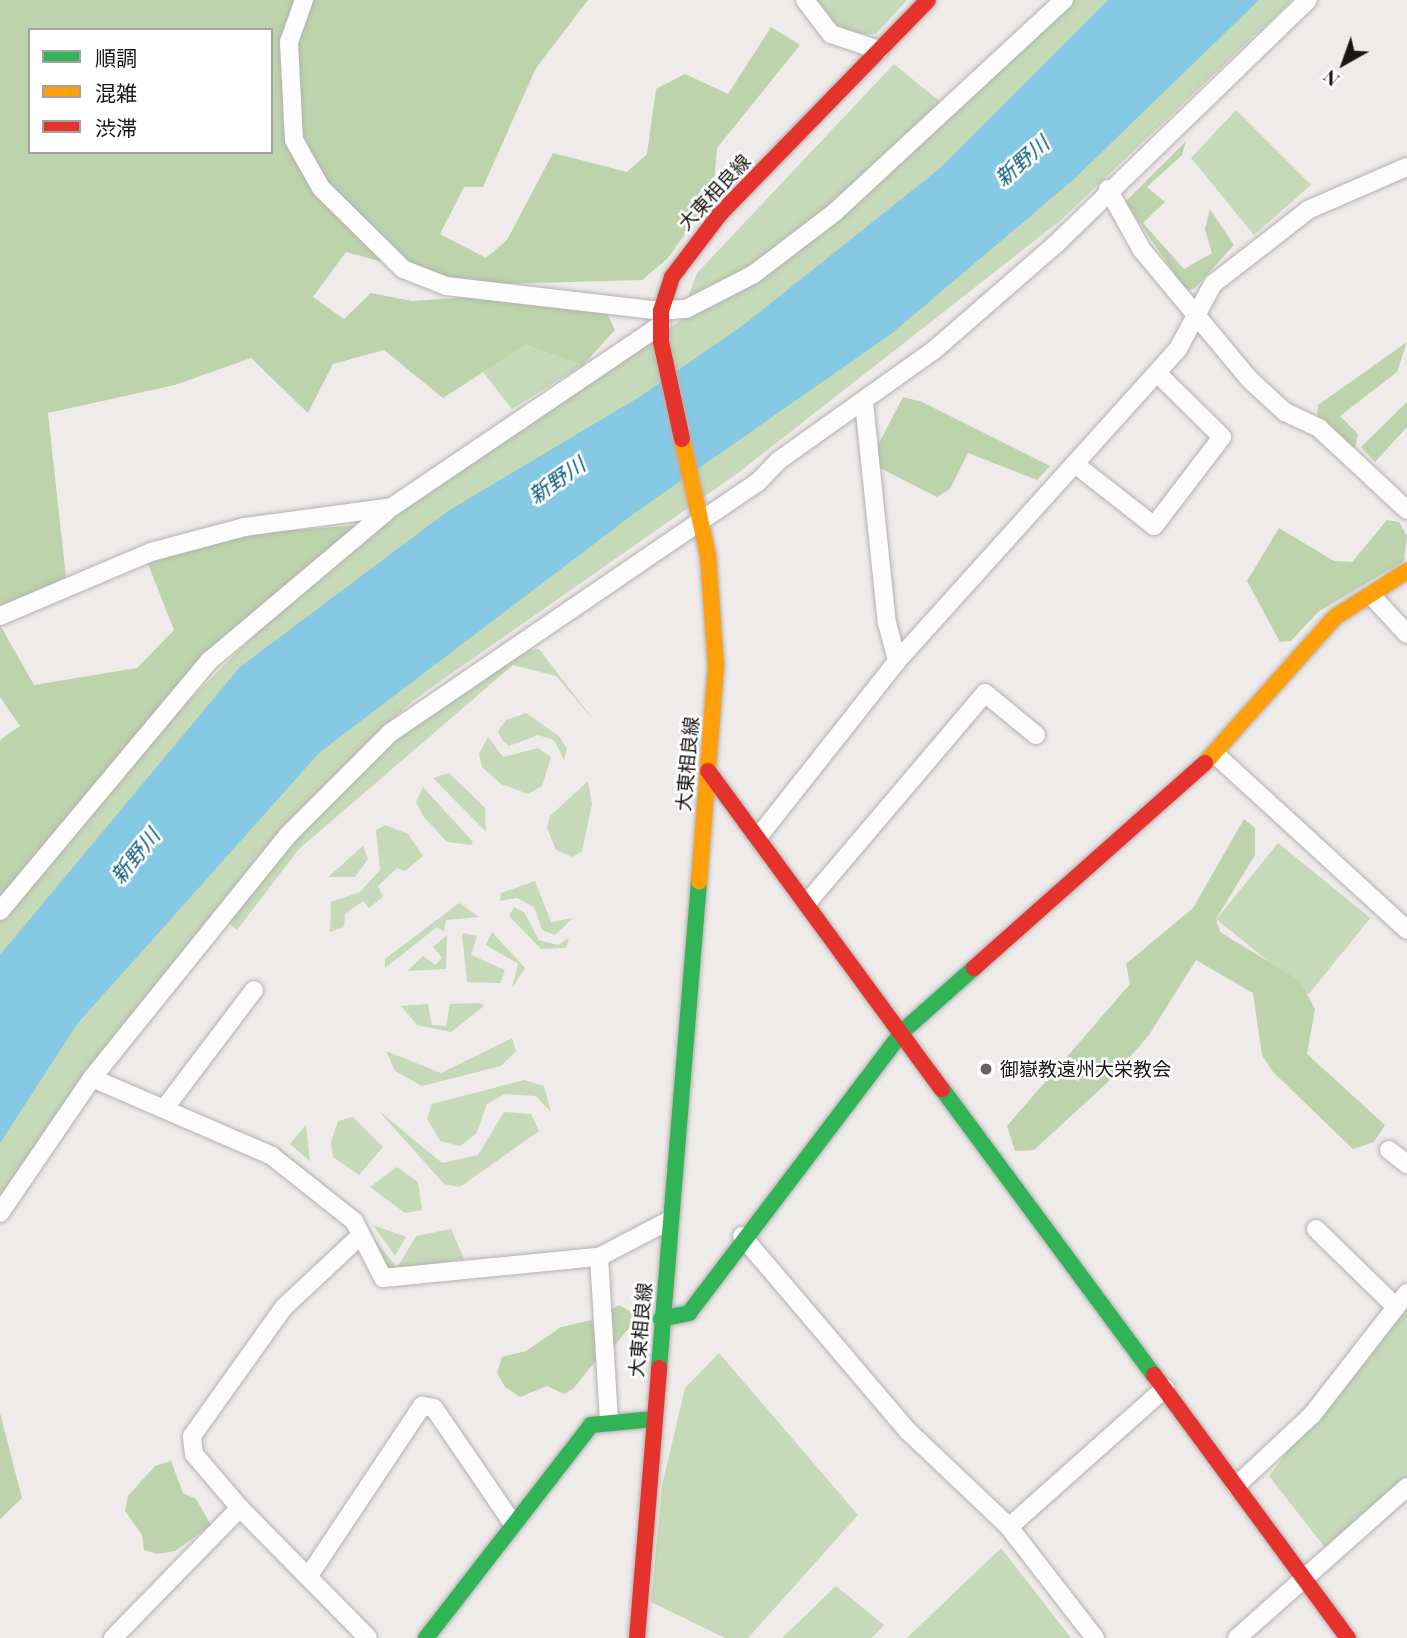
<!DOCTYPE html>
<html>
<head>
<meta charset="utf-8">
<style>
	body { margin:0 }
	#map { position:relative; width:1407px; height:1638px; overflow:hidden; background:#efebea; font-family:"Playfair Display","Noto Sans JP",serif }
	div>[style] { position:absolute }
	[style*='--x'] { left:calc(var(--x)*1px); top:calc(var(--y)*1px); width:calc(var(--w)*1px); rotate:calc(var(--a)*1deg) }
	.green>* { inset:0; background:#c6d9b8; transform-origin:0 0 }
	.forest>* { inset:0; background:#bcd3ac }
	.water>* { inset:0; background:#86c9e4 }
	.roads { filter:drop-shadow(0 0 2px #b4b1b0) drop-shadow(0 0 2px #b4b1b0) }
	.street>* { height:18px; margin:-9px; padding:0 9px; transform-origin:9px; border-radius:9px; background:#fdfcfc }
	.fast>* { height:16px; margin:-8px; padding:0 8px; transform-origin:8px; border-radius:8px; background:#30b455 }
	.slow>* { height:16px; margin:-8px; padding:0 8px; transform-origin:8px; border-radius:8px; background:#ff9f0a }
	.jam>* { height:16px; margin:-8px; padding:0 8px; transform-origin:8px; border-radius:8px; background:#e5322d }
	.dots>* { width:19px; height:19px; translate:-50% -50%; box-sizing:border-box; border:4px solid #fff; border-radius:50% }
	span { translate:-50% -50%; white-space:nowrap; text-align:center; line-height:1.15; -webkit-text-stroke:5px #fff; paint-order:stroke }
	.street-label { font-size:19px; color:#191615 }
	.poi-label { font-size:19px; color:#191615 }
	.left { translate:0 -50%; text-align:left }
	.water-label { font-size:21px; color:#0d5d78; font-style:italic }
	.legend { position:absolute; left:28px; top:28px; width:245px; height:126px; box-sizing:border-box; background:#fff; border:2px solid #a3a2a1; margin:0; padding:9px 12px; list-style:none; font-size:21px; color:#191615 }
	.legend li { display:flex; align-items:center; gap:14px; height:35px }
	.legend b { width:35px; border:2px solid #a3a2a1 }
	.north { position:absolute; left:1309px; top:28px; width:70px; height:70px; -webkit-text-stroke:5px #fff; paint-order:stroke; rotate:220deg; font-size:19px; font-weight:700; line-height:28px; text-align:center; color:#191615 }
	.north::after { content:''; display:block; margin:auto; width:24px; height:32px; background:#191615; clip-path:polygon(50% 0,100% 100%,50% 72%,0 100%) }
</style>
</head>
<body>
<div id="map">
	<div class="green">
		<div style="clip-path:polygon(810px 0,907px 0,876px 34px,842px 34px)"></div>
		<div style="clip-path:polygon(1066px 0,1292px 0,1061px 220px,738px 473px,415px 699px,364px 745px,225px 911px,0 1213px,0 919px,76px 814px,286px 603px,389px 514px,679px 322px,697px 273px,894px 64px,949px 109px)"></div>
		<div style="clip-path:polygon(1236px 110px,1311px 185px,1254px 235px,1191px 158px)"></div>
		<div style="clip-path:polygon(525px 345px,583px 365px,512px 409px,483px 372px)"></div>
		<div style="clip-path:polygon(539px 649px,596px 723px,556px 676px,513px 665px,299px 849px,237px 930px,225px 920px,257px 877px,394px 740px,507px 652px)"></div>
		<div style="clip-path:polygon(526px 713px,559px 736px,567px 749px,564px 760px,554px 740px,538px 735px,509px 746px,502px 740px,498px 731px,506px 720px)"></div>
		<div style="clip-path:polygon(488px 737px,503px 757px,538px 748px,551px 757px,542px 786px,528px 794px,501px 784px,482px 767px,479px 754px)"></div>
		<div style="clip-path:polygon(449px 773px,485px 808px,486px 832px,433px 778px)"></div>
		<div style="clip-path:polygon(588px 781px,592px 804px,582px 851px,573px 857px,556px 850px,547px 828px,550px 816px)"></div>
		<div style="clip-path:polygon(423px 787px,473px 842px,471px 845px,447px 842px,424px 817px,416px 802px)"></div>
		<div style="clip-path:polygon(385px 825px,408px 834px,423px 856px,405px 871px,397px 868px,378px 886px,383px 897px,369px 908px,363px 901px,345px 914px,344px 927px,330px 932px,331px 902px,360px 892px,380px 870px,376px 830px)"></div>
		<div style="left:1278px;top:843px;width:119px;height:98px;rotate:39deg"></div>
		<div style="clip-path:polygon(363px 846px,368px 859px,355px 877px,328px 877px)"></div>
		<div style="clip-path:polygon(535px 881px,551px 922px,573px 918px,555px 935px,542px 930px,534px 907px,517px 898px,500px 901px,501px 893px)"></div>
		<div style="clip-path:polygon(459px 903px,479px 917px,446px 920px,444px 932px,437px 927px,385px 968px,385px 959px)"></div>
		<div style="clip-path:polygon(514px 907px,524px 912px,539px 940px,558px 945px,569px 938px,566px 948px,541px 949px,509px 916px)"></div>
		<div style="clip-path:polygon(492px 932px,525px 968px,512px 988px,518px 964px,486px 945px)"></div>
		<div style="clip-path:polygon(462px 933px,477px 936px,471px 955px,505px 970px,500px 983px,467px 982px)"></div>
		<div style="clip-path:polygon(447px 935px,446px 969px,407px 971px,423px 956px,435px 965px,442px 958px,433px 947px)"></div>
		<div style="clip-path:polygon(480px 1003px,484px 1006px,451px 1032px,417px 1025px,401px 1006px,428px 1004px,432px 1025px,446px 1026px,450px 1004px)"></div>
		<div style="clip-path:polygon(512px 1038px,516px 1051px,501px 1066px,422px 1086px,395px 1071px,386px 1051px,441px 1073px)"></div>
		<div style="clip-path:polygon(524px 1080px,544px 1086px,551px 1112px,536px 1096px,505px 1094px,487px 1104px,476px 1134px,460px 1146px,440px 1141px,427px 1119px,432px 1104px)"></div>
		<div style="clip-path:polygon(378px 1110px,442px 1163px,478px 1155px,504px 1112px,531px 1114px,539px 1131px,460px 1187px,444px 1184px)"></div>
		<div style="clip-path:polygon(353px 1117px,383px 1147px,359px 1175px,333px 1157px,331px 1142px,338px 1121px)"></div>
		<div style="clip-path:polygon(306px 1125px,310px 1161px,290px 1144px)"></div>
		<div style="clip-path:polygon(257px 1144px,280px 1149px,346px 1202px,397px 1268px,416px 1236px,451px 1229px,464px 1259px,380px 1272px,354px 1221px)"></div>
		<div style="clip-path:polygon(397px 1167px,418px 1182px,422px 1210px,405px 1213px,370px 1187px)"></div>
		<div style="clip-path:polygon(373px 1225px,406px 1237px,395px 1256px)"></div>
		<div style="clip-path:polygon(1407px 1293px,1407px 1482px,1330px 1554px,1269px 1476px)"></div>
		<div style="clip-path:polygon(719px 1353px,858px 1515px,748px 1638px,725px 1638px,651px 1602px,662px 1486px,685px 1388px)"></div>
		<div style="clip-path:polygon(1001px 1548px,1071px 1638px,907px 1638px)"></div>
		<div style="clip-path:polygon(836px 1586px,884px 1625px,872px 1638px,782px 1638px)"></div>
	</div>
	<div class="forest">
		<div style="clip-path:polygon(evenodd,0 0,588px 0,536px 68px,483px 187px,464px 187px,440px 234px,486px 258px,507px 240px,553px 153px,627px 172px,647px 154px,656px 89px,685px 74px,728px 94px,771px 27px,800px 45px,717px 148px,713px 195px,667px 259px,642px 280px,467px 285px,346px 252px,313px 297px,344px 319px,371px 293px,412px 301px,472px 297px,605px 309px,615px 330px,583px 365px,525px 345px,443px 398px,384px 350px,333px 364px,308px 413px,251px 358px,175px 385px,48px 413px,66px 577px,0 614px,0 0,30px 30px,271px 30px,271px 152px,30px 152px,30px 30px)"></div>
		<div style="clip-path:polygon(1186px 141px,1182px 155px,1147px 187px,1165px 202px,1143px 223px,1184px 269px,1212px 253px,1205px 229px,1210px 209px,1234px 245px,1194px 289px,1186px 290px,1125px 202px)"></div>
		<div style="clip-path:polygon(1407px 342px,1397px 372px,1340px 416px,1358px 434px,1355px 448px,1317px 419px,1318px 405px)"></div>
		<div style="clip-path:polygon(903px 397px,922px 402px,1050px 466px,1037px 480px,968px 453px,950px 489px,937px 497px,876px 466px,878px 445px)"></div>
		<div style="clip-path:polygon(1407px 402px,1407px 427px,1375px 462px,1361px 447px)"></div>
		<div style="clip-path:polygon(1387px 520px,1399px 522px,1407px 536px,1404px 561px,1318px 612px,1291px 641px,1280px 642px,1247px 581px,1279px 528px,1334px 561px,1352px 562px)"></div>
		<div style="clip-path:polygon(360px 525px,220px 651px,0 918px,0 740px,20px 726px,0 697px,0 625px,34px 685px,137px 668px,174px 630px,148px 564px,236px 534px)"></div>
		<div style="clip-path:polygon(1244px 819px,1255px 828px,1255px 855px,1216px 919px,1220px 932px,1300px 981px,1315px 1009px,1307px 1054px,1385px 1125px,1374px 1142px,1353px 1149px,1273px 1072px,1262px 1055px,1253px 993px,1196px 960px,1149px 1035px,1107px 1083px,1034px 1150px,1015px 1151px,1007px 1126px,1130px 984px,1126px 964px,1193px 908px)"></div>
		<div style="clip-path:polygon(619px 1305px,639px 1316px,610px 1351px,604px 1314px)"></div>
		<div style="clip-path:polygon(592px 1320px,602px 1353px,573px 1389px,564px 1394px,547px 1386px,520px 1397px,505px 1387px,497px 1373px,502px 1357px,526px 1351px,561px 1327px)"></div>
		<div style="clip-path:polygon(0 1413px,22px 1498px,0 1519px)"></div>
		<div style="clip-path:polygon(171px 1461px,183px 1493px,196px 1499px,211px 1525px,175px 1551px,158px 1554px,144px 1550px,142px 1535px,125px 1511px,128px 1496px,155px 1466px)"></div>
	</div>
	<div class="water">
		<div style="clip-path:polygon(1108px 0,1259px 0,1074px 179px,891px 334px,636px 512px,320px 752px,78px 1023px,0 1143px,0 955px,240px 667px,448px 511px,641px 396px,746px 323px,939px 169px)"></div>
	</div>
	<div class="roads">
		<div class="street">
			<div style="--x:304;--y:0;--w:45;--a:109.7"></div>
			<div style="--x:289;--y:42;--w:98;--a:87.1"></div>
			<div style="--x:294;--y:140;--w:55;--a:60.6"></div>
			<div style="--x:321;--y:188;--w:115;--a:44.6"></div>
			<div style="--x:403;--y:269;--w:46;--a:21.6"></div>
			<div style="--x:446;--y:286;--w:216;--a:6.6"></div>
			<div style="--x:661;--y:311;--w:25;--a:-5"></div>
			<div style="--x:686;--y:309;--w:76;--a:-27.2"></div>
			<div style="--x:754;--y:274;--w:102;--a:-37.4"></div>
			<div style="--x:835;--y:212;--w:312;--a:-42.8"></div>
			<div style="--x:805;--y:0;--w:43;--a:52.6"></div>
			<div style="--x:831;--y:34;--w:51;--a:18.4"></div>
			<div style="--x:1108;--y:189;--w:70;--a:60.9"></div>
			<div style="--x:1142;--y:250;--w:168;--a:50.3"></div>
			<div style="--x:1249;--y:379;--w:49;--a:42.5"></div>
			<div style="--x:1285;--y:412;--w:38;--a:25"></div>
			<div style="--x:1319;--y:428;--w:120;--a:43"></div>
			<div style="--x:864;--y:402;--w:222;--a:84.1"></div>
			<div style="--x:887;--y:623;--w:39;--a:75"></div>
			<div style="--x:1075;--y:464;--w:100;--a:38.1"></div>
			<div style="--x:1154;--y:526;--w:112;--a:-52.6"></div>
			<div style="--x:1222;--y:437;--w:91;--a:-135.4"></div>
			<div style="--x:1371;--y:595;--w:53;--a:47.3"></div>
			<div style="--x:0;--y:616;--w:164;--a:-23"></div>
			<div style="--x:151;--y:552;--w:97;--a:-14.9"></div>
			<div style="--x:245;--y:527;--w:148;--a:-7.7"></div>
			<div style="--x:392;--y:507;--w:325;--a:-34.1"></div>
			<div style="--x:1215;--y:754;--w:260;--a:42.5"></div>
			<div style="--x:759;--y:836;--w:223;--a:-51.7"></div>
			<div style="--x:897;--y:661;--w:420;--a:-48"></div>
			<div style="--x:1178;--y:349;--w:74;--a:-61.7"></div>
			<div style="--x:1213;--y:284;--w:120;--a:-37.9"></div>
			<div style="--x:1308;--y:210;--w:108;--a:-23.5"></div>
			<div style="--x:807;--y:903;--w:275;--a:-49.7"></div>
			<div style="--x:985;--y:693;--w:66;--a:39.5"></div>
			<div style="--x:0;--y:911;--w:326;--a:-50.1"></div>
			<div style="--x:209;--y:661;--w:233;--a:-40.1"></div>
			<div style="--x:92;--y:1078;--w:196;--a:23.4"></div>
			<div style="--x:272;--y:1156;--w:105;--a:38.4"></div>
			<div style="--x:354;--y:1221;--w:64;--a:63"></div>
			<div style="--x:383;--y:1278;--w:217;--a:-5.6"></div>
			<div style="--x:599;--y:1257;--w:80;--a:-27.5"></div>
			<div style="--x:164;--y:1109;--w:149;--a:-52.9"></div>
			<div style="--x:1389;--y:1150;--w:23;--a:38"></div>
			<div style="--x:0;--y:1213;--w:163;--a:-55.7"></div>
			<div style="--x:92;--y:1078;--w:312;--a:-51.1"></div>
			<div style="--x:288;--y:835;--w:144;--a:-45"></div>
			<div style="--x:390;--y:733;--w:444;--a:-34.3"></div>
			<div style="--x:757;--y:483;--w:30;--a:-46"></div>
			<div style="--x:778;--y:461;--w:190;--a:-35.4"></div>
			<div style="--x:933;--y:351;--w:162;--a:-41"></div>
			<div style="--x:1055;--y:245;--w:352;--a:-44.1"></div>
			<div style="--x:1316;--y:1229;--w:112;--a:44.3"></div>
			<div style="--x:360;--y:1236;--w:104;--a:136.9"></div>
			<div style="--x:284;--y:1307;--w:158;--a:125.5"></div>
			<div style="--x:192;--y:1436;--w:18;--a:84"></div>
			<div style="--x:194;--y:1454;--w:71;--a:49.6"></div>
			<div style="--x:240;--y:1508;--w:182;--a:45.4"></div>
			<div style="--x:742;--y:1236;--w:256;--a:49.6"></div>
			<div style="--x:908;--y:1431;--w:139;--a:43.5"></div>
			<div style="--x:599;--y:1257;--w:163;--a:86.5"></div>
			<div style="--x:1236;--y:1486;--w:104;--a:-43.1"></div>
			<div style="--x:1312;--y:1415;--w:155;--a:-52.1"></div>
			<div style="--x:308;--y:1577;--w:206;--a:-56.3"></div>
			<div style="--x:422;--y:1406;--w:12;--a:9"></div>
			<div style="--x:434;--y:1408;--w:140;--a:55.7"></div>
			<div style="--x:113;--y:1638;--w:182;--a:-45.7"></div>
			<div style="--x:1095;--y:1638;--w:140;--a:-127.8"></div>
			<div style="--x:1009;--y:1527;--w:209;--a:-41.7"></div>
			<div style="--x:1237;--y:1638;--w:227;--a:-41.6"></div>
		</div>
		<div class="fast">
			<div style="--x:942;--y:1089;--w:356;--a:53.5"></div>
			<div style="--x:661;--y:1319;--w:29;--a:-12"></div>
			<div style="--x:689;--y:1313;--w:354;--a:-52.8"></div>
			<div style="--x:903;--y:1031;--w:95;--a:-41.6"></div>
			<div style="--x:659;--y:1368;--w:489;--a:-85.3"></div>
			<div style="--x:426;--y:1638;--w:269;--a:-52.2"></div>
			<div style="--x:591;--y:1425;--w:63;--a:-5.4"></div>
		</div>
		<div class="slow">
			<div style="--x:682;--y:439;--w:119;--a:77.4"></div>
			<div style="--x:708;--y:555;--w:111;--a:85.9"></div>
			<div style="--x:716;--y:666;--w:216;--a:94.5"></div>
			<div style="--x:1205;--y:763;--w:195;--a:-48.3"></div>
			<div style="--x:1335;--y:617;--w:85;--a:-32.6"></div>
		</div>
		<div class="jam">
			<div style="--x:682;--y:439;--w:99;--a:-102.2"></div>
			<div style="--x:661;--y:342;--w:31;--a:-90"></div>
			<div style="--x:661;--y:311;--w:36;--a:-72"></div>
			<div style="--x:672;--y:277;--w:79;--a:-52.7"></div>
			<div style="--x:720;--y:214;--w:298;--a:-45.8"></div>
			<div style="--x:708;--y:771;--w:395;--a:53.7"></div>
			<div style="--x:974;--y:968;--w:309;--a:-41.6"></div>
			<div style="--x:1154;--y:1375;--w:327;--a:53.6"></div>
			<div style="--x:637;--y:1638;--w:271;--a:-85.3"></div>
		</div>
	</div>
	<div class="dots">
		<div style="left:986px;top:1069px;background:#646160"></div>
	</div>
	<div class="street-label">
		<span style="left:714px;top:192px;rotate:-47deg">大東相良線</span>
		<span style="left:687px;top:764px;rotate:-85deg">大東相良線</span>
		<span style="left:640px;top:1330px;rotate:-85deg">大東相良線</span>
	</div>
	<div class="poi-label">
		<span class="left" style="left:1000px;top:1069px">御嶽教遠州大栄教会</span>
	</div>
	<div class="water-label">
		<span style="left:1021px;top:160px;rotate:-41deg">新野川</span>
		<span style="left:556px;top:479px;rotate:-35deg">新野川</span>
		<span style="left:134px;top:855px;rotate:-51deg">新野川</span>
	</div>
	<ul class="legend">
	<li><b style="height:9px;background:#30b455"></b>順調</li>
	<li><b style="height:9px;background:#ff9f0a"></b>混雑</li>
	<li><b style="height:9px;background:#e5322d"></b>渋滞</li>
	</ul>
	<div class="north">N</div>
</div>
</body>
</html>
